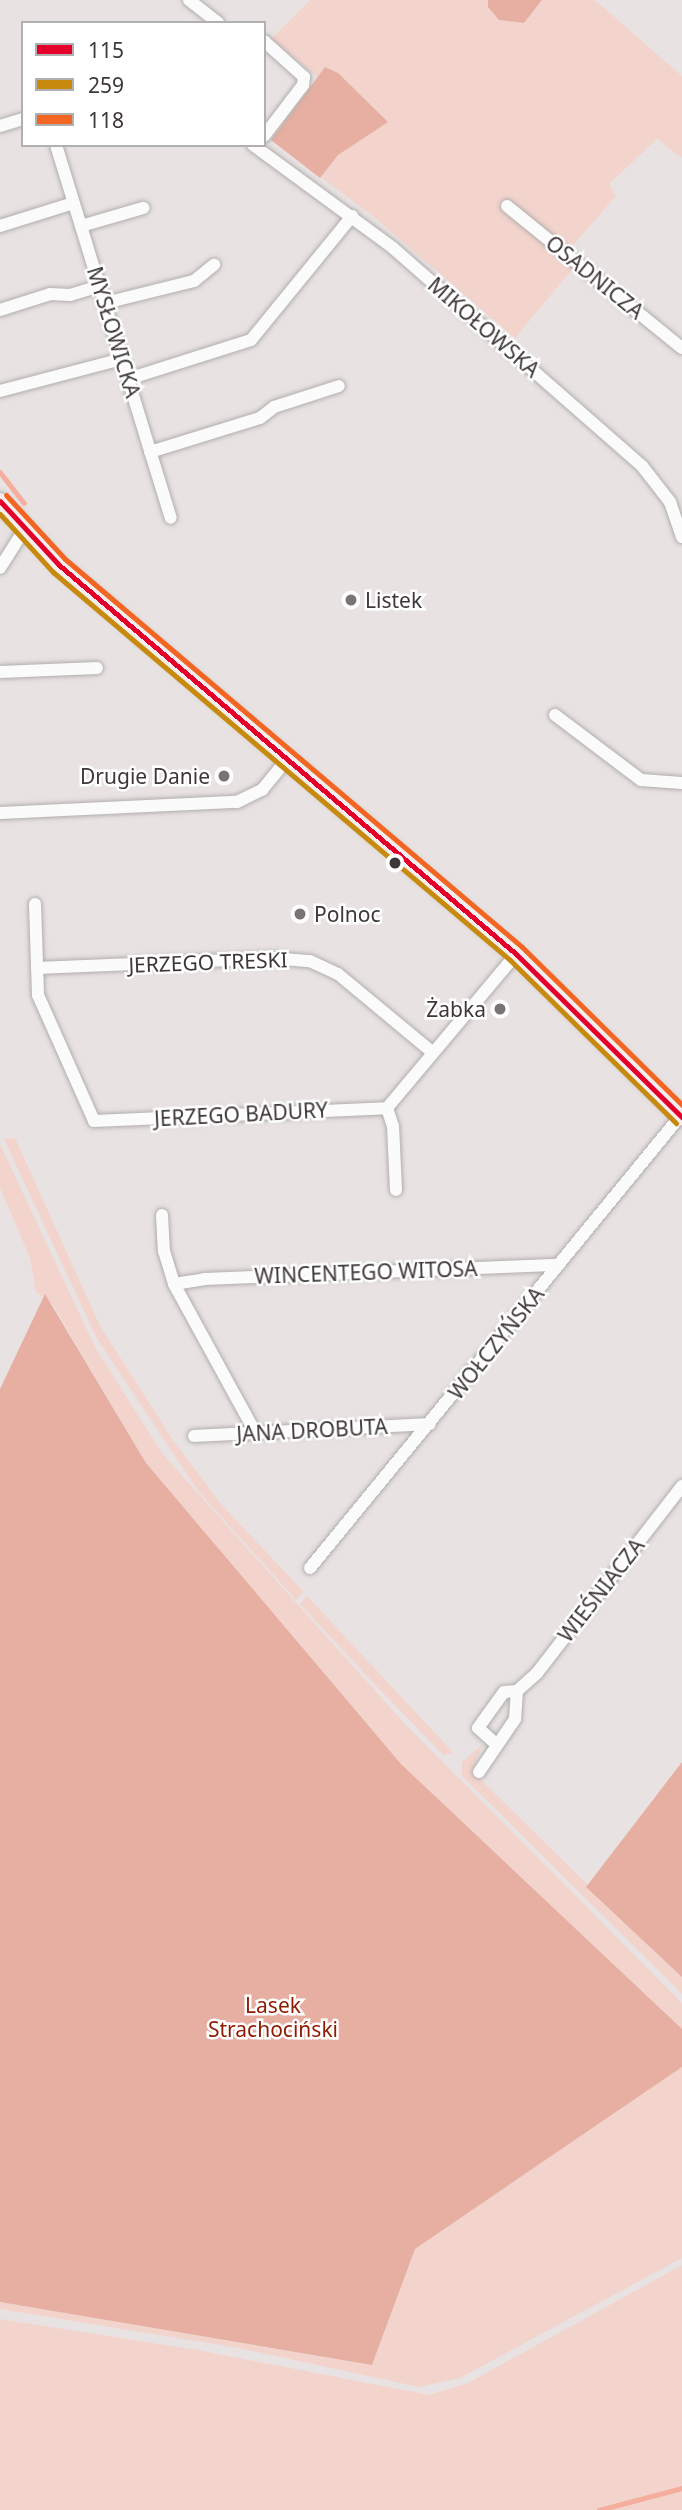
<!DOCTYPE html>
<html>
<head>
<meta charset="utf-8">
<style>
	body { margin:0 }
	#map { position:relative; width:682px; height:2510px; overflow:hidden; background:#e8e3e2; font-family:"Noto Sans",sans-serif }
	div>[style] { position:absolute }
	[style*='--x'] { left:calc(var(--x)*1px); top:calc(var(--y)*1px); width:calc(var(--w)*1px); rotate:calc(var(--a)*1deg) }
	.green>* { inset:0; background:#f2d4cd }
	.forest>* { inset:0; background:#e6afa2 }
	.stream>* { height:4.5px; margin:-2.25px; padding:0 2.25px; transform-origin:2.25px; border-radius:2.25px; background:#f5ae9e }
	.roads { filter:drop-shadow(0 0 2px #b2aead) drop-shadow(0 0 2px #b2aead) }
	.minor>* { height:12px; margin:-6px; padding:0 6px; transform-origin:6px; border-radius:6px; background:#fcfbfb }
	.secondary>* { height:16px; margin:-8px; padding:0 8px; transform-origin:8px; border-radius:8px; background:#f3efee }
	.bus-1>* { height:5px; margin:-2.5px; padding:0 2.5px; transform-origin:2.5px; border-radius:2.5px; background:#e4002b }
	.bus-2>* { height:5px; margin:-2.5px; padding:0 2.5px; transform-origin:2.5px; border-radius:2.5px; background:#c88a0e }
	.bus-3>* { height:5px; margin:-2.5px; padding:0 2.5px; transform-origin:2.5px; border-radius:2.5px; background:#f26522 }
	.dots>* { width:19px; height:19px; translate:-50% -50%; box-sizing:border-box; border:4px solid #fff; border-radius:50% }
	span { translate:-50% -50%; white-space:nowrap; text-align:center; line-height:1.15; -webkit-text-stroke:5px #fff; paint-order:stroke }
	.street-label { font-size:21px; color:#3d3837 }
	.poi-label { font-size:21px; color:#3d3837 }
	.left { translate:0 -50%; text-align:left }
	.right { translate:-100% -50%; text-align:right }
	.park-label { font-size:21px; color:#8e1b00 }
	.legend { position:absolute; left:21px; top:21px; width:245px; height:126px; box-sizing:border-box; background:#fff; border:2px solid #b1afaf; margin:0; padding:9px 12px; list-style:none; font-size:21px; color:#3d3837 }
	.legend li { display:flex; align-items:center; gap:14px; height:35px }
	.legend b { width:35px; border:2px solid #b1afaf }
</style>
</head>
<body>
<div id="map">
	<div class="green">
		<div style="clip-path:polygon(310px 0,488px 0,488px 7px,524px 23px,542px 0,595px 0,682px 76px,682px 158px,657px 139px,609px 184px,616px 196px,563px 257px,574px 267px,515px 338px,373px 216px,271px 140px,318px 77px,271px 39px)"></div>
		<div style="clip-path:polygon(15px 1138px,100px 1326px,173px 1440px,221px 1504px,304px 1592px,296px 1600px,198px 1491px,96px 1337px,4px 1139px)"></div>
		<div style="clip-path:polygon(0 1144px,95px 1347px,162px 1453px,404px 1723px,682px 2003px,682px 2029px,401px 1764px,146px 1463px,53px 1305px,36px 1292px,30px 1258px,0 1188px)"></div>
		<div style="clip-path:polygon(307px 1596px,451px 1750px,453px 1753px,443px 1755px,366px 1675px,300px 1604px)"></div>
		<div style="clip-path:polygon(483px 1744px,472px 1769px,481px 1780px,682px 1977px,682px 1994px,462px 1776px,462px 1762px)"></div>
		<div style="clip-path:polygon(682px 2067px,682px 2258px,460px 2378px,419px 2387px,239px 2348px,0 2309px,0 2302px,372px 2365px,415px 2249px)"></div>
		<div style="clip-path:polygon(682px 2265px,682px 2510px,0 2510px,0 2319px,197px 2350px,429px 2395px,468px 2383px)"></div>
	</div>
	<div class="forest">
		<div style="clip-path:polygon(488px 0,542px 0,524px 23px,499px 20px,488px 7px)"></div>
		<div style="clip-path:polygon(325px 67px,338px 73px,388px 122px,338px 155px,320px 178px,271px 140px)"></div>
		<div style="clip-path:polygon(45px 1294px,146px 1463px,401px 1764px,682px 2029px,682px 2067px,415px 2249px,372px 2365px,0 2302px,0 1389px)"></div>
		<div style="clip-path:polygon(682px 1762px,682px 1977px,586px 1887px)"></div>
	</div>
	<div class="stream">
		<div style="--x:0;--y:472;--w:39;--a:52"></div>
		<div style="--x:599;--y:2510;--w:86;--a:-14.8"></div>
	</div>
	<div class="roads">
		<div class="minor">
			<div style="--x:189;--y:0;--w:37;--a:38"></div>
			<div style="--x:264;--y:41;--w:54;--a:42"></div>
			<div style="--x:304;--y:77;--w:8;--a:97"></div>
			<div style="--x:303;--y:85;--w:64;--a:127.4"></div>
			<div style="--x:0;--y:126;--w:24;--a:-17"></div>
			<div style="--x:56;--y:145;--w:390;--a:72.9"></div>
			<div style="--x:253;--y:145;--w:174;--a:36.3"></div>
			<div style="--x:393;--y:248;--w:331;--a:41.2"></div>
			<div style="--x:642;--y:466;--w:46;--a:52.1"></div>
			<div style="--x:670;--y:502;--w:37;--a:71"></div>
			<div style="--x:507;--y:206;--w:225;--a:39.1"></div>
			<div style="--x:0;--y:226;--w:77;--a:-17.3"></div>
			<div style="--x:81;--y:226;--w:65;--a:-16.2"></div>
			<div style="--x:105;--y:303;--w:92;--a:-13.9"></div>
			<div style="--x:194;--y:281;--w:26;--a:-39"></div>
			<div style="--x:0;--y:310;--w:52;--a:-17.7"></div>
			<div style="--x:50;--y:294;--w:20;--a:3"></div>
			<div style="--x:70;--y:295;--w:31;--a:-17"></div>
			<div style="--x:128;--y:379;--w:129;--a:-17.6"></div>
			<div style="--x:251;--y:340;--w:160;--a:-50.8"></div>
			<div style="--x:0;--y:391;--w:126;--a:-14.7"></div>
			<div style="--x:150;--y:452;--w:115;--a:-17.2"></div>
			<div style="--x:260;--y:418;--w:18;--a:-38"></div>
			<div style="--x:274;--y:407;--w:68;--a:-17.9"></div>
			<div style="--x:0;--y:568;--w:45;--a:-57.7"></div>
			<div style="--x:0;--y:672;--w:97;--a:-2.4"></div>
			<div style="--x:555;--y:715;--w:108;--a:37.1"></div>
			<div style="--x:641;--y:780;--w:41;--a:4.2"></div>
			<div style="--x:0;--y:813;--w:237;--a:-2.7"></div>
			<div style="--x:237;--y:802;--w:28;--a:-26"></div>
			<div style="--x:262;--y:790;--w:41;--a:-50.9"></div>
			<div style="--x:35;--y:904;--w:91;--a:88.1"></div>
			<div style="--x:38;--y:995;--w:138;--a:66"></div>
			<div style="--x:94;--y:1121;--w:293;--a:-2.5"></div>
			<div style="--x:387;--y:1108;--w:19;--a:72"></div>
			<div style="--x:393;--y:1126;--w:64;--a:87.3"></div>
			<div style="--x:37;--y:968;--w:235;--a:-2.4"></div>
			<div style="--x:272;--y:958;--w:38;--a:5"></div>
			<div style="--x:310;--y:961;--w:31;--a:25"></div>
			<div style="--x:338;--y:974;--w:122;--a:39.7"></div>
			<div style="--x:387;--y:1108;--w:201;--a:-50"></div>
			<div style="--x:162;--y:1215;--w:36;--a:87"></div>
			<div style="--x:164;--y:1251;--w:34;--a:73"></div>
			<div style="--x:174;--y:1284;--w:169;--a:61.3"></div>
			<div style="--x:174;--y:1284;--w:30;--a:-9"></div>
			<div style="--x:204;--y:1279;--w:355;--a:-2.3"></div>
			<div style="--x:194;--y:1436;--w:236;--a:-2.9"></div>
			<div style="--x:310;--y:1568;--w:587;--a:-50.67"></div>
			<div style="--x:496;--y:1744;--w:24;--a:-138"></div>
			<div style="--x:478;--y:1728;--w:44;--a:-54.2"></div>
			<div style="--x:504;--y:1692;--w:13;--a:-4"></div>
			<div style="--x:517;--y:1691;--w:27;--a:-42"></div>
			<div style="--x:537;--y:1673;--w:237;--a:-52.2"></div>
			<div style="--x:479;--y:1772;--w:64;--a:-55.8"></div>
			<div style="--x:515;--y:1719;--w:28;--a:-86"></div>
		</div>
		<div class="secondary">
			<div style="--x:0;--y:501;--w:87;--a:47.3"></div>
			<div style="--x:59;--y:565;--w:600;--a:40.4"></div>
			<div style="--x:516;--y:954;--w:233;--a:44.5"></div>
		</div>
	</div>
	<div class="bus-1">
		<div style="--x:0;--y:501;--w:87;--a:47.3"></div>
		<div style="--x:59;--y:565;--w:600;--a:40.4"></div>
		<div style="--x:516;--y:954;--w:233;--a:44.5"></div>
	</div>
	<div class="bus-2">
		<div style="--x:0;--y:514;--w:79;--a:47.6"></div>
		<div style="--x:53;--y:572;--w:599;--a:40.33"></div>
		<div style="--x:510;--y:960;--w:233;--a:44.5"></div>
	</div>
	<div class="bus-3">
		<div style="--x:6;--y:495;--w:87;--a:47.3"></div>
		<div style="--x:65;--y:559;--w:599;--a:40.33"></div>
		<div style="--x:522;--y:947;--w:225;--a:44.6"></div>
	</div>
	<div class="dots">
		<div style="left:351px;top:600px;background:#797473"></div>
		<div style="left:224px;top:776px;background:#797473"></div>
		<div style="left:395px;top:863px;background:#3d3837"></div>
		<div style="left:300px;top:914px;background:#797473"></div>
		<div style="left:500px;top:1009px;background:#797473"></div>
	</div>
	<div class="street-label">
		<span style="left:595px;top:277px;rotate:39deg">OSADNICZA</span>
		<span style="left:484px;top:327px;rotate:41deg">MIKOŁOWSKA</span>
		<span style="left:114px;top:332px;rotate:73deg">MYSŁOWICKA</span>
		<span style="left:208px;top:962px;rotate:-2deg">JERZEGO TRESKI</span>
		<span style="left:241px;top:1114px;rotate:-3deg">JERZEGO BADURY</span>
		<span style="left:366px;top:1272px;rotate:-2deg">WINCENTEGO WITOSA</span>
		<span style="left:496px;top:1343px;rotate:-51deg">WOŁCZYŃSKA</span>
		<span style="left:312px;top:1430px;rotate:-3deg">JANA DROBUTA</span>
		<span style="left:601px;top:1590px;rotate:-52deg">WIEŚNIACZA</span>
	</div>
	<div class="poi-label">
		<span class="left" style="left:365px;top:600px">Listek</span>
		<span class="right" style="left:210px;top:776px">Drugie Danie</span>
		<span class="left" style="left:314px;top:914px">Polnoc</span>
		<span class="right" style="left:486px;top:1009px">Żabka</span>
	</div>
	<div class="park-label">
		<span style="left:273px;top:2017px">Lasek<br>Strachociński</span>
	</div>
	<ul class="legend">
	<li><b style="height:9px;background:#e4002b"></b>115</li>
	<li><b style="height:9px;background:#c88a0e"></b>259</li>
	<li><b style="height:9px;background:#f26522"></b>118</li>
	</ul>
</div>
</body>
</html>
